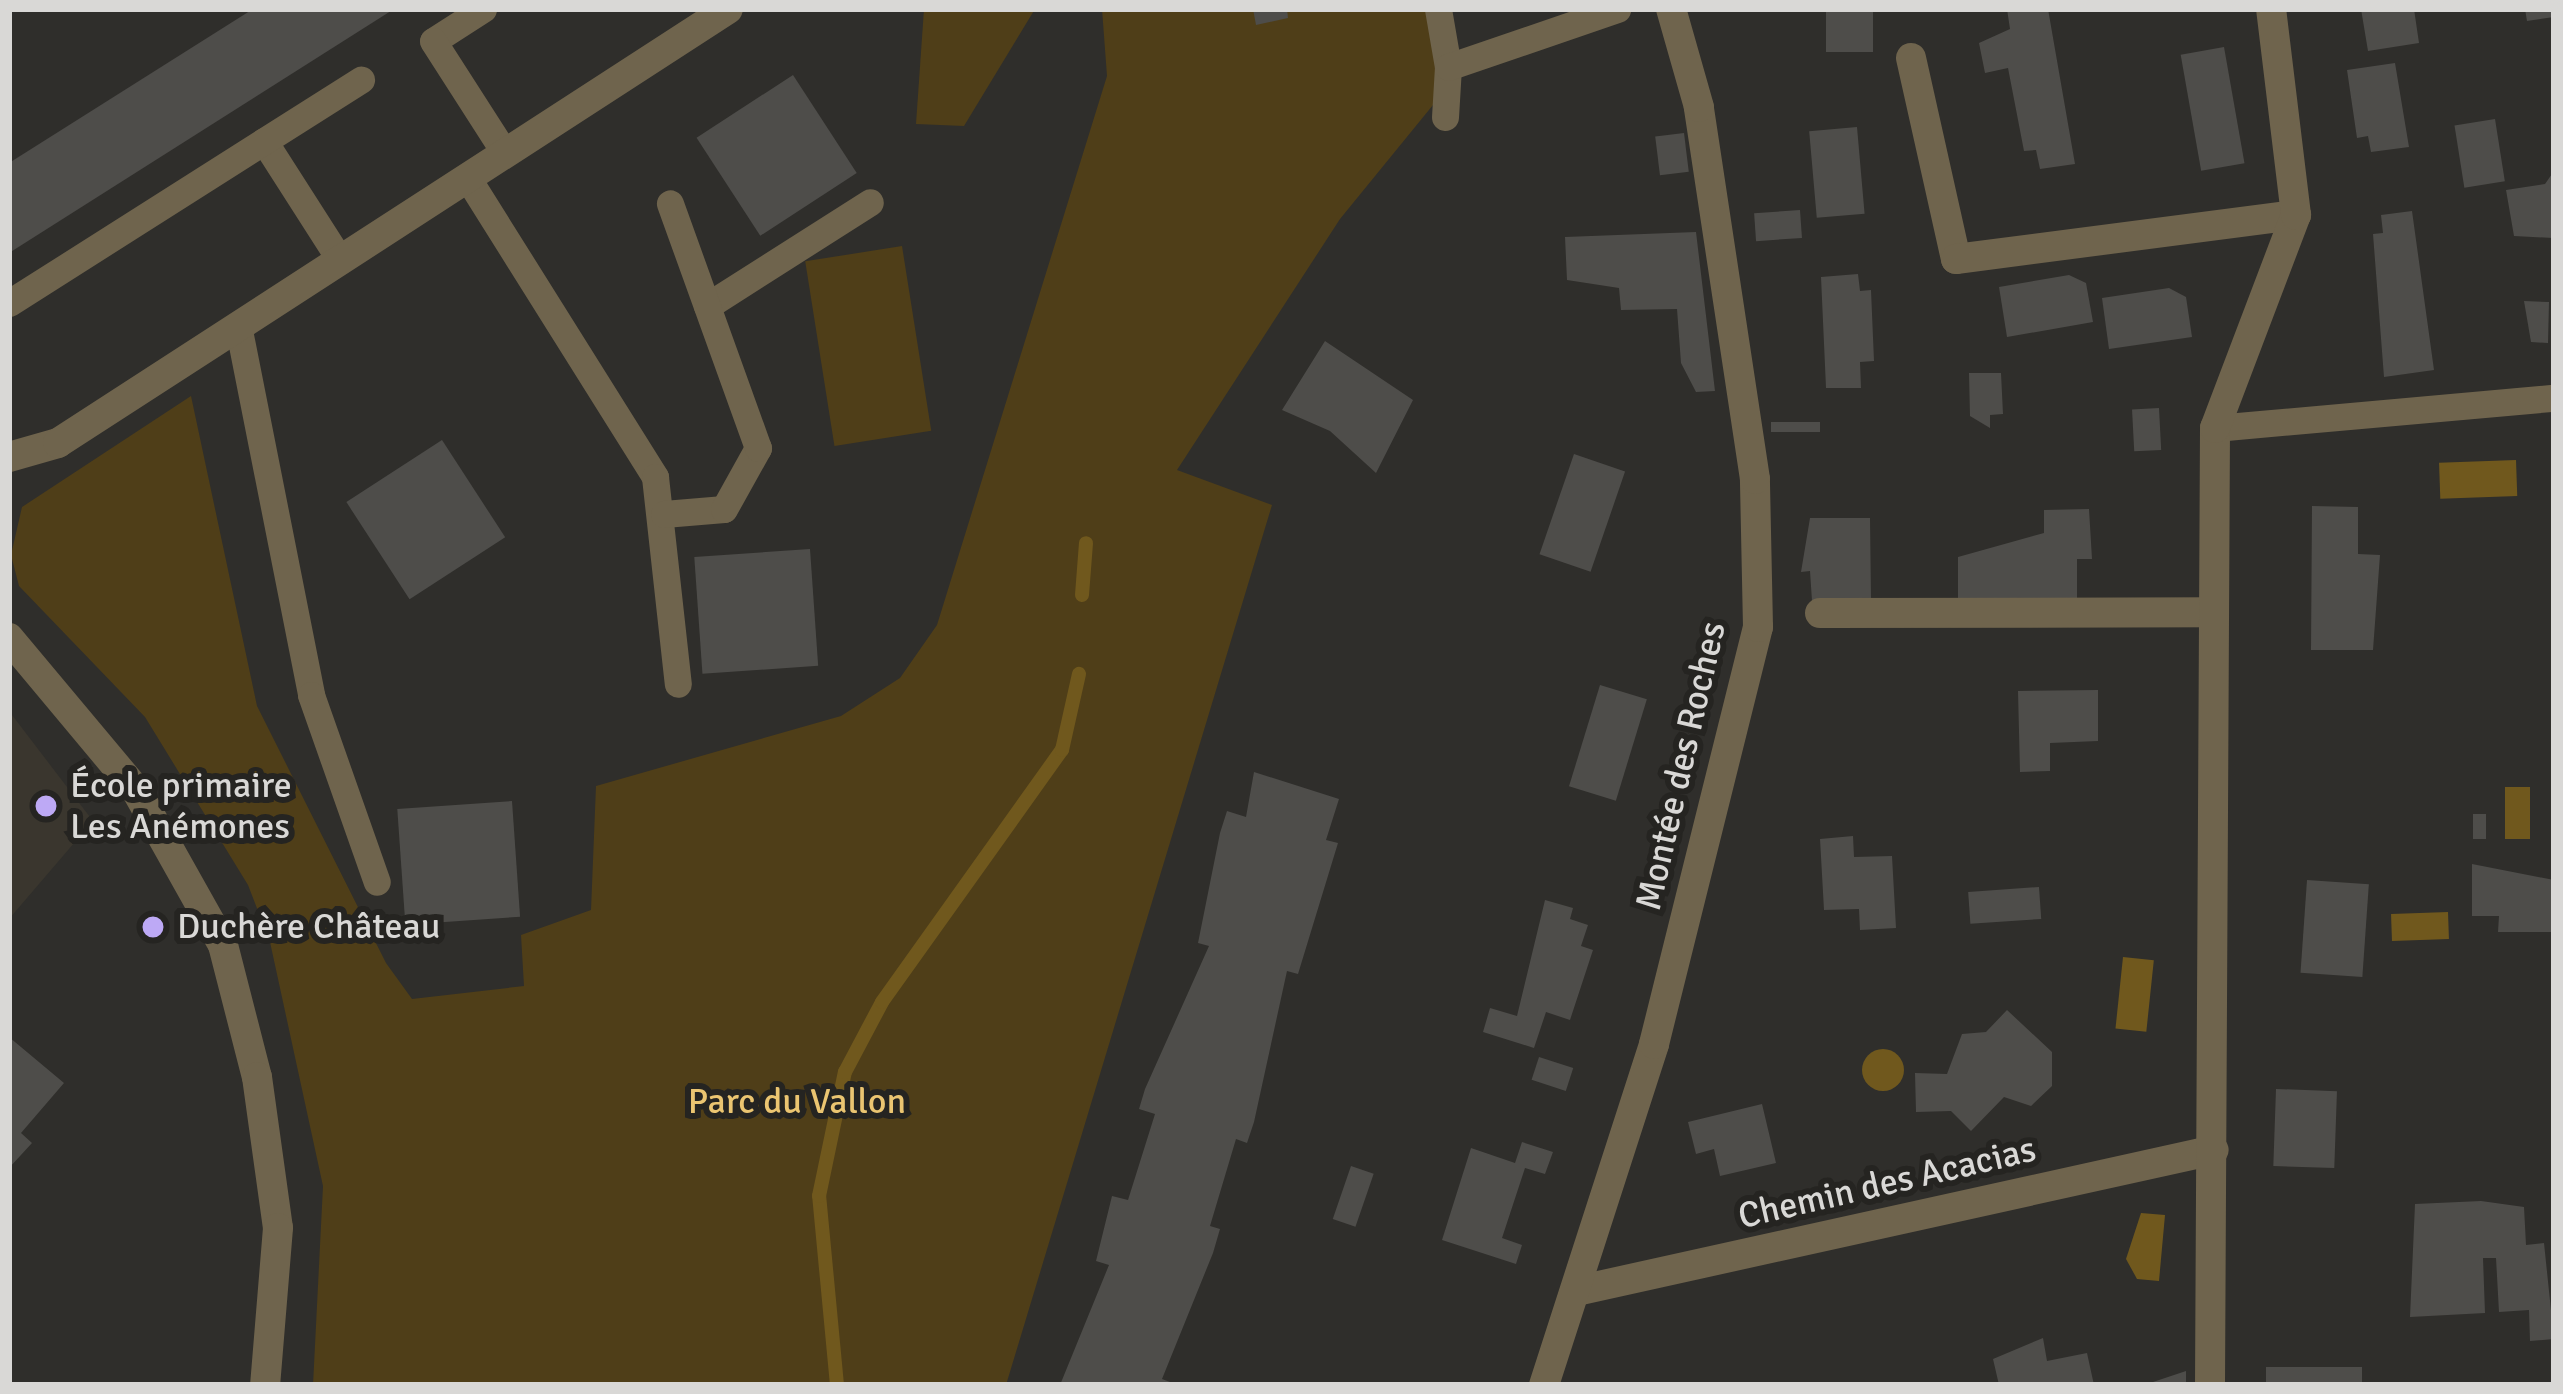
<!DOCTYPE html>
<html>
<head>
<meta charset="utf-8">
<style>
	body { margin:0 }
	#map { position:relative; width:2563px; height:1394px; overflow:hidden; background:#2f2e2b; font-family:Signika,sans-serif }
	div>[style] { position:absolute }
	[style*='--x'] { left:calc(var(--x)*1px); top:calc(var(--y)*1px); width:calc(var(--w)*1px); rotate:calc(var(--a)*1deg) }
	.built>* { inset:0; background:#3a362e }
	.green>* { inset:0; background:#4f3e18; transform-origin:0 0 }
	.water>* { inset:0; background:#70581d; transform-origin:0 0 }
	.round { border-radius:50% }
	.stream>* { height:14px; margin:-7px; padding:0 7px; transform-origin:7px; border-radius:7px; background:#70581d }
	.building>* { inset:0; background:#4e4d4a; transform-origin:0 0 }
	.service>* { height:27px; margin:-13.5px; padding:0 13.5px; transform-origin:13.5px; border-radius:13.5px; background:#6f644d }
	.minor>* { height:30px; margin:-15px; padding:0 15px; transform-origin:15px; border-radius:15px; background:#6f644d }
	.dots>* { width:33px; height:33px; translate:-50% -50%; box-sizing:border-box; border:6px solid #252421; border-radius:50% }
	span { translate:-50% -50%; white-space:nowrap; text-align:center; line-height:1.15; -webkit-text-stroke:12px #252421; paint-order:stroke }
	.street-label { font-size:36px; color:#d9d8d6 }
	.poi-label { font-size:36px; color:#d9d8d6 }
	.left { translate:0 -50%; text-align:left }
	.park-label { font-size:36px; color:#ebc571 }
	.frame { position:absolute; inset:0; border:12px solid #d9d8d6; pointer-events:none }
</style>
</head>
<body>
<div id="map">
	<div class="built">
		<div style="clip-path:polygon(9px 711px,93px 821px,9px 919px)"></div>
	</div>
	<div class="green">
		<div style="clip-path:polygon(924px 9px,1035px 9px,964px 126px,916px 124px)"></div>
		<div style="clip-path:polygon(1102px 9px,1430px 9px,1443px 53px,1433px 105px,1340px 219px,1177px 470px,1272px 505px,1006px 1385px,313px 1385px,323px 1186px,270px 942px,248px 885px,145px 717px,19px 586px,11px 555px,22px 507px,191px 396px,257px 706px,386px 963px,412px 999px,524px 986px,521px 935px,591px 910px,596px 786px,841px 716px,900px 678px,937px 625px,1107px 76px)"></div>
		<div style="left:902px;top:246px;width:187px;height:98px;rotate:81deg"></div>
	</div>
	<div class="water">
		<div style="left:2516px;top:460px;width:36px;height:77px;rotate:88deg"></div>
		<div style="left:2505px;top:787px;width:25px;height:52px"></div>
		<div style="left:2448px;top:912px;width:27px;height:57px;rotate:88deg"></div>
		<div style="left:2123px;top:957px;width:31px;height:72px;rotate:6deg"></div>
		<div class="round" style="left:1862px;top:1049px;width:42px;height:42px"></div>
		<div style="clip-path:polygon(2141px 1213px,2165px 1215px,2159px 1281px,2137px 1279px,2126px 1259px)"></div>
	</div>
	<div class="stream">
		<div style="--x:1082;--y:595;--w:52;--a:-85.6"></div>
		<div style="--x:837;--y:1385;--w:190;--a:-95.4"></div>
		<div style="--x:819;--y:1196;--w:127;--a:-78.2"></div>
		<div style="--x:845;--y:1072;--w:79;--a:-62.1"></div>
		<div style="--x:882;--y:1002;--w:310;--a:-54.5"></div>
		<div style="--x:1062;--y:750;--w:78;--a:-77.4"></div>
	</div>
	<div class="building">
		<div style="clip-path:polygon(253px 9px,394px 9px,9px 253px,9px 163px)"></div>
		<div style="clip-path:polygon(1253px 9px,1287px 9px,1288px 18px,1256px 25px)"></div>
		<div style="left:1826px;top:9px;width:47px;height:43px"></div>
		<div style="clip-path:polygon(2007px 9px,2048px 9px,2075px 164px,2040px 169px,2036px 150px,2024px 151px,2008px 68px,1985px 73px,1979px 43px,2010px 29px)"></div>
		<div style="clip-path:polygon(2361px 9px,2414px 9px,2419px 43px,2368px 51px)"></div>
		<div style="clip-path:polygon(2525px 9px,2554px 9px,2554px 17px,2527px 21px)"></div>
		<div style="left:2224px;top:47px;width:118px;height:44px;rotate:80deg"></div>
		<div style="clip-path:polygon(2395px 63px,2409px 147px,2371px 152px,2368px 136px,2357px 138px,2347px 70px)"></div>
		<div style="left:793px;top:75px;width:117px;height:115px;rotate:57deg"></div>
		<div style="left:2495px;top:119px;width:63px;height:41px;rotate:81deg"></div>
		<div style="left:1857px;top:127px;width:87px;height:48px;rotate:85deg"></div>
		<div style="left:1684px;top:133px;width:39px;height:29px;rotate:83deg"></div>
		<div style="clip-path:polygon(2554px 171px,2553px 238px,2514px 236px,2506px 190px,2545px 184px)"></div>
		<div style="left:1800px;top:210px;width:28px;height:46px;rotate:86deg"></div>
		<div style="clip-path:polygon(2412px 211px,2434px 370px,2384px 377px,2373px 234px,2383px 233px,2381px 215px)"></div>
		<div style="clip-path:polygon(1696px 232px,1715px 391px,1696px 392px,1681px 363px,1677px 309px,1621px 310px,1619px 288px,1567px 280px,1565px 237px)"></div>
		<div style="clip-path:polygon(1858px 274px,1860px 291px,1871px 290px,1874px 361px,1860px 362px,1861px 388px,1826px 388px,1821px 277px)"></div>
		<div style="clip-path:polygon(2069px 275px,2086px 283px,2093px 322px,2007px 337px,1999px 287px)"></div>
		<div style="clip-path:polygon(2169px 288px,2186px 297px,2192px 337px,2109px 349px,2102px 298px)"></div>
		<div style="clip-path:polygon(2524px 301px,2549px 302px,2548px 343px,2531px 342px)"></div>
		<div style="clip-path:polygon(1325px 341px,1413px 400px,1376px 473px,1330px 431px,1282px 410px)"></div>
		<div style="clip-path:polygon(1969px 373px,2001px 373px,2003px 414px,1990px 415px,1990px 428px,1970px 416px)"></div>
		<div style="left:2159px;top:408px;width:42px;height:27px;rotate:87deg"></div>
		<div style="left:1820px;top:422px;width:10px;height:49px;rotate:90deg"></div>
		<div style="left:442px;top:440px;width:116px;height:114px;rotate:57deg"></div>
		<div style="left:1574px;top:454px;width:54px;height:106px;rotate:19deg"></div>
		<div style="clip-path:polygon(2312px 506px,2358px 507px,2358px 554px,2380px 555px,2373px 650px,2311px 650px)"></div>
		<div style="clip-path:polygon(2089px 509px,2092px 559px,2077px 559px,2077px 598px,1958px 599px,1958px 557px,2044px 533px,2044px 510px)"></div>
		<div style="clip-path:polygon(1810px 518px,1870px 518px,1871px 600px,1812px 601px,1810px 571px,1801px 572px)"></div>
		<div style="left:810px;top:549px;width:117px;height:116px;rotate:86deg"></div>
		<div style="left:1600px;top:685px;width:49px;height:106px;rotate:17deg"></div>
		<div style="clip-path:polygon(2098px 690px,2098px 741px,2050px 743px,2050px 771px,2020px 772px,2018px 691px)"></div>
		<div style="clip-path:polygon(1254px 772px,1339px 799px,1326px 840px,1338px 843px,1298px 974px,1287px 971px,1254px 1122px,1247px 1143px,1236px 1139px,1210px 1226px,1220px 1229px,1213px 1253px,1162px 1379px,1178px 1385px,1060px 1385px,1109px 1265px,1096px 1261px,1112px 1196px,1128px 1200px,1155px 1114px,1139px 1109px,1145px 1089px,1209px 946px,1198px 943px,1220px 833px,1227px 811px,1246px 817px)"></div>
		<div style="left:512px;top:801px;width:116px;height:115px;rotate:86deg"></div>
		<div style="left:2473px;top:814px;width:13px;height:25px"></div>
		<div style="clip-path:polygon(1853px 836px,1854px 857px,1892px 856px,1896px 928px,1860px 930px,1859px 909px,1824px 910px,1820px 839px)"></div>
		<div style="clip-path:polygon(2472px 864px,2554px 880px,2554px 932px,2498px 932px,2499px 916px,2472px 916px)"></div>
		<div style="left:2307px;top:880px;width:62px;height:93px;rotate:4deg"></div>
		<div style="left:2039px;top:887px;width:32px;height:71px;rotate:86deg"></div>
		<div style="clip-path:polygon(1545px 900px,1573px 908px,1570px 919px,1588px 925px,1581px 946px,1593px 950px,1570px 1020px,1546px 1012px,1534px 1048px,1483px 1032px,1490px 1008px,1517px 1016px)"></div>
		<div style="clip-path:polygon(2007px 1010px,2052px 1052px,2052px 1086px,2031px 1106px,2004px 1097px,1971px 1131px,1951px 1111px,1916px 1112px,1915px 1073px,1947px 1074px,1962px 1034px,1986px 1032px)"></div>
		<div style="clip-path:polygon(9px 1037px,64px 1083px,21px 1133px,32px 1143px,9px 1168px)"></div>
		<div style="left:1539px;top:1057px;width:36px;height:24px;rotate:18deg"></div>
		<div style="left:2276px;top:1089px;width:61px;height:77px;rotate:2deg"></div>
		<div style="clip-path:polygon(1762px 1104px,1776px 1163px,1720px 1176px,1714px 1149px,1696px 1154px,1688px 1122px)"></div>
		<div style="clip-path:polygon(1522px 1142px,1553px 1152px,1545px 1174px,1525px 1168px,1502px 1238px,1522px 1245px,1516px 1264px,1442px 1240px,1471px 1148px,1515px 1163px)"></div>
		<div style="left:1351px;top:1166px;width:24px;height:56px;rotate:19deg"></div>
		<div style="clip-path:polygon(2481px 1201px,2524px 1207px,2526px 1245px,2544px 1243px,2554px 1339px,2530px 1341px,2529px 1310px,2499px 1312px,2496px 1258px,2483px 1258px,2485px 1313px,2410px 1317px,2415px 1204px)"></div>
		<div style="clip-path:polygon(2043px 1338px,2047px 1361px,2087px 1353px,2094px 1385px,1999px 1385px,1993px 1359px)"></div>
		<div style="left:2266px;top:1367px;width:96px;height:18px"></div>
		<div style="clip-path:polygon(2186px 1371px,2186px 1385px,2147px 1385px,2147px 1384px)"></div>
	</div>
	<div class="service">
		<div style="--x:483;--y:9;--w:59;--a:147.4"></div>
		<div style="--x:433;--y:41;--w:133;--a:57.3"></div>
		<div style="--x:1438;--y:9;--w:59;--a:80.2"></div>
		<div style="--x:1445;--y:117;--w:50;--a:-86.6"></div>
		<div style="--x:1448;--y:67;--w:179;--a:-18.9"></div>
		<div style="--x:264;--y:141;--w:141;--a:57.4"></div>
		<div style="--x:467;--y:177;--w:354;--a:57.9"></div>
		<div style="--x:655;--y:477;--w:208;--a:83.7"></div>
		<div style="--x:9;--y:303;--w:417;--a:-32.4"></div>
		<div style="--x:707;--y:306;--w:193;--a:-32.5"></div>
		<div style="--x:238;--y:325;--w:377;--a:78.8"></div>
		<div style="--x:311;--y:695;--w:198;--a:70.6"></div>
		<div style="--x:2215;--y:428;--w:340;--a:-5.1"></div>
		<div style="--x:664;--y:514;--w:60;--a:-4.8"></div>
		<div style="--x:724;--y:509;--w:70;--a:-60.9"></div>
		<div style="--x:758;--y:448;--w:260;--a:-109.8"></div>
	</div>
	<div class="minor">
		<div style="--x:1911;--y:58;--w:206;--a:77.4"></div>
		<div style="--x:1956;--y:259;--w:343;--a:-7.4"></div>
		<div style="--x:9;--y:457;--w:51;--a:-15.9"></div>
		<div style="--x:58;--y:443;--w:798;--a:-32.93"></div>
		<div style="--x:1820;--y:613;--w:393;--a:-0.1"></div>
		<div style="--x:9;--y:638;--w:198;--a:50.1"></div>
		<div style="--x:136;--y:790;--w:178;--a:60.7"></div>
		<div style="--x:223;--y:945;--w:136;--a:75.6"></div>
		<div style="--x:257;--y:1077;--w:152;--a:82.1"></div>
		<div style="--x:278;--y:1228;--w:158;--a:94.7"></div>
		<div style="--x:1576;--y:1291;--w:653;--a:-12.46"></div>
		<div style="--x:1544;--y:1385;--w:358;--a:-72.1"></div>
		<div style="--x:1654;--y:1044;--w:430;--a:-76"></div>
		<div style="--x:1758;--y:627;--w:148;--a:-91.2"></div>
		<div style="--x:1755;--y:479;--w:376;--a:-98.6"></div>
		<div style="--x:1699;--y:107;--w:102;--a:-105.9"></div>
		<div style="--x:2210;--y:1385;--w:957;--a:-89.7"></div>
		<div style="--x:2215;--y:428;--w:228;--a:-69.2"></div>
		<div style="--x:2296;--y:215;--w:208;--a:-96.9"></div>
	</div>
	<div class="dots">
		<div style="left:46px;top:806px;background:#bda9f5"></div>
		<div style="left:153px;top:927px;background:#bda9f5"></div>
	</div>
	<div class="street-label">
		<span style="left:1681px;top:766px;rotate:-77deg">Montée des Roches</span>
		<span style="left:1887px;top:1183px;rotate:-13deg">Chemin des Acacias</span>
	</div>
	<div class="poi-label">
		<span class="left" style="left:70px;top:806px">École primaire<br>Les Anémones</span>
		<span class="left" style="left:177px;top:927px">Duchère Château</span>
	</div>
	<div class="park-label">
		<span style="left:797px;top:1102px">Parc du Vallon</span>
	</div>
	<div class="frame"></div>
</div>
</body>
</html>
